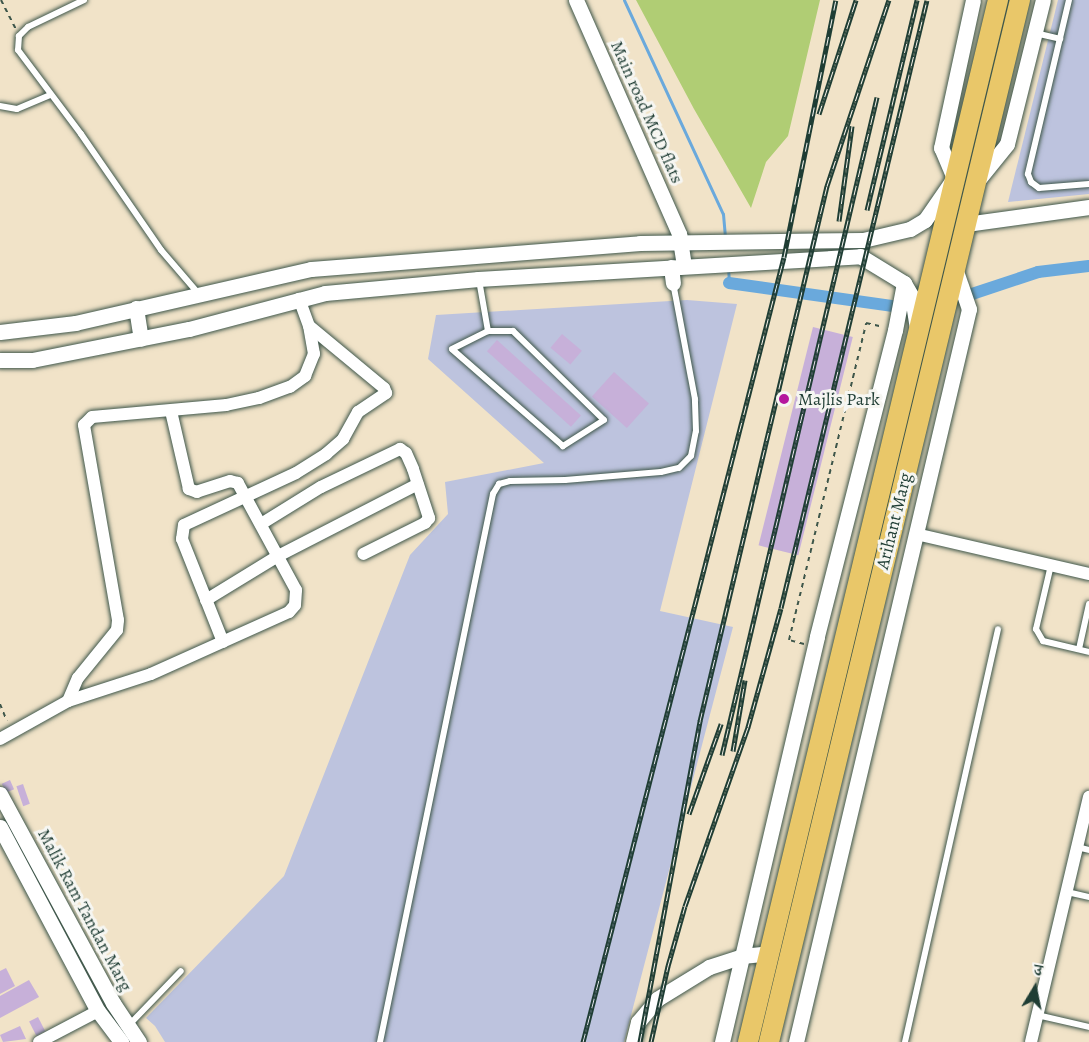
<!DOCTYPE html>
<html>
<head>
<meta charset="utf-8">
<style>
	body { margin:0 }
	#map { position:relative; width:1089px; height:1042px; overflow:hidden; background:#f1e3c8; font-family:Alegreya,"Noto Serif Devanagari",serif }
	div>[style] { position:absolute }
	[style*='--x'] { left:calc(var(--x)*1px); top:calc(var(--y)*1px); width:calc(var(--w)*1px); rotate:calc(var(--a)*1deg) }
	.industrial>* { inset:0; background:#bdc3de }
	.green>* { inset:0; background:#b0cd74 }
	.stream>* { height:3px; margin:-1.5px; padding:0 1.5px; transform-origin:1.5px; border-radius:1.5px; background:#6aa9dc }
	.canal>* { height:12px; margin:-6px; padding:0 6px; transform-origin:6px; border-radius:6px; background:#6aa9dc }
	.building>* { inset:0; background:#c7b0d9; transform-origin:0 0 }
	.path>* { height:2px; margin-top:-1px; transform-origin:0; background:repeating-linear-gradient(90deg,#3e564a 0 4.5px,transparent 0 9px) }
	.roads { filter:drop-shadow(0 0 2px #3e564a) drop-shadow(0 0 2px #3e564a) }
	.service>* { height:6px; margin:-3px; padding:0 3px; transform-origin:3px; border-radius:3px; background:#fff }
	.minor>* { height:12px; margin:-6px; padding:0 6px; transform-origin:6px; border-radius:6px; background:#fff }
	.tertiary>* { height:15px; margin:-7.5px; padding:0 7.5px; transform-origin:7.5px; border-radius:7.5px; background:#fff }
	.primary>* { height:20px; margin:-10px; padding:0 10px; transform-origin:10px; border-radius:10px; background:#e9c769 }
	.rail>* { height:5px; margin-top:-2.5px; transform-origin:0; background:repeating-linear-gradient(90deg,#f6f6f2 0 9px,#1f3d34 0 18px); box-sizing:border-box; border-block:2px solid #1f3d34 }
	.dots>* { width:16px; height:16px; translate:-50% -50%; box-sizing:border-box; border:3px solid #f6f6f2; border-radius:50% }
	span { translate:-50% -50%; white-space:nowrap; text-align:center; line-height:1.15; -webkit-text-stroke:6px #f6f6f2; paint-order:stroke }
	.street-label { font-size:18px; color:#1f3d34 }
	.poi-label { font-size:18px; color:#1f3d34 }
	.left { translate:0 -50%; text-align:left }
	.north { position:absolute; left:1005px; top:958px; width:60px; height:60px; -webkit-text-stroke:4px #f6f6f2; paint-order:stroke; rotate:10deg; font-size:16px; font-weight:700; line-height:24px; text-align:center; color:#1f3d34 }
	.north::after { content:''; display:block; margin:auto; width:21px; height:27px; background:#1f3d34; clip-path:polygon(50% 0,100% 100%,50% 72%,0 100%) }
</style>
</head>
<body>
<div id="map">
	<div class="industrial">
		<div style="clip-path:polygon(1058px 0,1089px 0,1089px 194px,1008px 202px)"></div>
		<div style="clip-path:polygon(687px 300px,737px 304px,660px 611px,733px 627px,624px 1042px,165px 1042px,155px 1026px,146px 1018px,284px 876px,410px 555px,448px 514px,445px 482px,544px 463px,428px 359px,436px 315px)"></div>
	</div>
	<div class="green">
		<div style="clip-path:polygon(636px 0,820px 0,788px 136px,766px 162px,751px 208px,694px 109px)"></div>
	</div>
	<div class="stream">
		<div style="--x:624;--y:0;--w:236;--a:65.2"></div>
		<div style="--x:723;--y:214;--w:24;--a:85"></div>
		<div style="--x:728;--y:268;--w:15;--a:86"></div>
	</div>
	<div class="canal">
		<div style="--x:729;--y:283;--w:173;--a:8"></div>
		<div style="--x:900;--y:307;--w:70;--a:-9.9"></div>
		<div style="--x:969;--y:295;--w:73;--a:-18.4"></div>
		<div style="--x:1038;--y:272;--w:51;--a:-6.7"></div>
	</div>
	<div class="building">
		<div style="left:813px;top:327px;width:41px;height:225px;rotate:14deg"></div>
		<div style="left:562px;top:334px;width:26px;height:18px;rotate:40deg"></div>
		<div style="left:497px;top:340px;width:113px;height:15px;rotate:42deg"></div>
		<div style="left:614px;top:372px;width:47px;height:33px;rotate:42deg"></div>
		<div style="left:10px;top:780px;width:10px;height:9px;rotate:66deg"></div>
		<div style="left:23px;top:784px;width:21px;height:7px;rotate:71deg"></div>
		<div style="clip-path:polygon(6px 968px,15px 986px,0 994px,0 971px)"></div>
		<div style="clip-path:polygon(29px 980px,39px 997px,0 1018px,0 996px)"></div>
		<div style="left:38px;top:1017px;width:16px;height:10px;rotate:63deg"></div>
		<div style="clip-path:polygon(20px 1026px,26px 1039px,3px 1042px,0 1035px)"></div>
	</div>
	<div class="path">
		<div style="--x:1;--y:0;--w:34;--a:63"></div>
		<div style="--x:804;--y:644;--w:16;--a:-165"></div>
		<div style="--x:789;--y:640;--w:326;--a:-76.3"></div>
		<div style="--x:866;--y:323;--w:17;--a:13"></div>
		<div style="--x:0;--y:704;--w:18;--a:68"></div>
	</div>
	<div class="roads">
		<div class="service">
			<div style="--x:84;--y:0;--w:62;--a:154.3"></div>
			<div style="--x:28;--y:27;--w:13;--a:135"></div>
			<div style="--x:19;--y:36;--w:14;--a:94"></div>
			<div style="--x:18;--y:50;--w:105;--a:53.1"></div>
			<div style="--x:81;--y:134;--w:141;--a:55.4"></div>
			<div style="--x:161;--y:250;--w:57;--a:49.3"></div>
			<div style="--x:1069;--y:0;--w:179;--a:103.3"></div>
			<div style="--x:1028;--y:174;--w:9;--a:69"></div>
			<div style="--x:1031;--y:182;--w:10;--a:37"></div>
			<div style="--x:1039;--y:188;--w:50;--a:-4.6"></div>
			<div style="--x:1035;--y:33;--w:26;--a:13"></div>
			<div style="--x:0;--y:106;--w:17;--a:10"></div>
			<div style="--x:17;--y:109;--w:36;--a:-23"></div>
			<div style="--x:479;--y:280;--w:52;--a:80"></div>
			<div style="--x:488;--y:331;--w:25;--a:0"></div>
			<div style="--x:513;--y:331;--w:127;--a:44.4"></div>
			<div style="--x:604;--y:420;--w:49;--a:147.6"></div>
			<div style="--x:563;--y:446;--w:147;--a:-138.9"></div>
			<div style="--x:452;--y:349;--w:40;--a:-26.6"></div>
			<div style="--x:1051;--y:565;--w:66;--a:103.2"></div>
			<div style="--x:1036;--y:629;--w:14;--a:60"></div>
			<div style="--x:1043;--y:641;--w:47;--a:13.4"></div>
			<div style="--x:1079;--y:649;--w:46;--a:-77.5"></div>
			<div style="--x:1077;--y:847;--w:12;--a:14"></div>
			<div style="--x:1067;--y:892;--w:23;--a:13"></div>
			<div style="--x:1037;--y:1015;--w:53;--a:13"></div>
			<div style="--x:128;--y:1026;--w:76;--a:-46.1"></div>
			<div style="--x:380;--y:1042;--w:560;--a:-78.35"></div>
			<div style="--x:493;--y:494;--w:12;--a:-59"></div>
			<div style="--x:499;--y:484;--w:11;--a:-15"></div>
			<div style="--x:510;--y:481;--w:55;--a:-1"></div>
			<div style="--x:565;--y:480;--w:96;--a:-4.8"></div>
			<div style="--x:661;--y:472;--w:18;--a:-13"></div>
			<div style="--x:679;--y:468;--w:17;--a:-45"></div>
			<div style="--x:691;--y:456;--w:25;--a:-79"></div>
			<div style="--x:696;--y:431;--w:32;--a:-92"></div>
			<div style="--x:695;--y:399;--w:118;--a:-100.7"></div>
			<div style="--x:905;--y:1042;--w:423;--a:-77.3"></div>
		</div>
		<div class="minor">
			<div style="--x:261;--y:524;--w:70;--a:-31.7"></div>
			<div style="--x:321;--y:487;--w:88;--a:-25.7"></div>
			<div style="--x:400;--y:449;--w:7;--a:34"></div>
			<div style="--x:406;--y:453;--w:17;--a:66"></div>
			<div style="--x:413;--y:469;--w:52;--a:71.9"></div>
			<div style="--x:429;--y:518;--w:6;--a:129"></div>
			<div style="--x:425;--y:523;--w:69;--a:153.4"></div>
			<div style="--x:916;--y:534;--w:178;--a:13"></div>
			<div style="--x:206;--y:600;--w:84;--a:-31.4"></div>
			<div style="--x:278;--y:556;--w:157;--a:-27.2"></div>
			<div style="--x:223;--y:642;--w:111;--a:-111.7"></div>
			<div style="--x:182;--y:539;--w:14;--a:-82"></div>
			<div style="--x:184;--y:525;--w:123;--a:-24.9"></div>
			<div style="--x:296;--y:473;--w:36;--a:-32"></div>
			<div style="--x:326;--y:454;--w:23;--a:-41"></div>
			<div style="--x:343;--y:439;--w:31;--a:-61"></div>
			<div style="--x:358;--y:412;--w:34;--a:-34"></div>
			<div style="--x:386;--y:393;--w:5;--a:-112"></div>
			<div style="--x:384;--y:388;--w:97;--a:-140.4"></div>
			<div style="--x:68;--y:701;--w:25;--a:-67"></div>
			<div style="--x:78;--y:678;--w:62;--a:-50.9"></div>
			<div style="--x:117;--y:630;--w:10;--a:-84"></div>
			<div style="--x:118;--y:620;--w:198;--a:-99.9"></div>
			<div style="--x:84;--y:425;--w:11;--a:-45"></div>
			<div style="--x:92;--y:417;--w:135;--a:-5.1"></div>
			<div style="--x:226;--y:405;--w:34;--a:-12"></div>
			<div style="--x:259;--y:398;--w:33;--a:-20"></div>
			<div style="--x:290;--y:387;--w:19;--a:-36"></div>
			<div style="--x:305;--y:376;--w:24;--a:-68"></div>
			<div style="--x:314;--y:354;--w:28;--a:-100"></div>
			<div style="--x:309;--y:326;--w:29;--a:-110"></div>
			<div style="--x:0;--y:739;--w:78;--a:-29.2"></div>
			<div style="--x:68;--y:701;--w:87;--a:-18"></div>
			<div style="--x:151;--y:674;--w:151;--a:-24.2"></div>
			<div style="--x:289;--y:612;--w:9;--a:-49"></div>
			<div style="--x:295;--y:605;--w:15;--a:-86"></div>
			<div style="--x:296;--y:590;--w:122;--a:-118.5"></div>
			<div style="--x:238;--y:483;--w:8;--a:-166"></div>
			<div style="--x:230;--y:481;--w:35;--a:162"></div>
			<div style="--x:197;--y:492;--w:9;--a:-159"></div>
			<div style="--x:189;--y:489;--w:80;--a:-103"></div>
			<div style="--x:39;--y:1042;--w:67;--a:-27.7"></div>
			<div style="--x:1031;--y:1042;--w:252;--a:-76.7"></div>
		</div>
		<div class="tertiary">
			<div style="--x:576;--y:0;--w:256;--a:66.2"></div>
			<div style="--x:679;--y:234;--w:32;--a:81"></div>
			<div style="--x:978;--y:180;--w:46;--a:-51.1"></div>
			<div style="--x:1007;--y:144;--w:148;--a:-76"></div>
			<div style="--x:966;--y:224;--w:124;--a:-7.9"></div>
			<div style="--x:671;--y:267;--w:16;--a:83"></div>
			<div style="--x:904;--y:283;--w:16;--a:60"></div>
			<div style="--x:912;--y:297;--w:30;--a:81"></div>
			<div style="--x:136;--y:308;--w:31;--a:81"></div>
			<div style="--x:0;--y:332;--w:76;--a:-6.8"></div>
			<div style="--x:75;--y:323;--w:242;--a:-12.9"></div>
			<div style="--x:311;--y:269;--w:330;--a:-4.5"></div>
			<div style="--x:640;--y:243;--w:223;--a:-0.8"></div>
			<div style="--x:863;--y:240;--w:48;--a:-13.2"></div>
			<div style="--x:910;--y:229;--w:17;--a:-31"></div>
			<div style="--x:925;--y:220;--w:51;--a:-55.4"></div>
			<div style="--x:954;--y:178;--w:33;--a:-113"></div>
			<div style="--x:941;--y:148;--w:151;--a:-77.8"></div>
			<div style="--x:0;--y:360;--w:32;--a:0"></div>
			<div style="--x:32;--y:360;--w:160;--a:-11.2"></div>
			<div style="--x:189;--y:329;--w:141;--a:-14.8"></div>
			<div style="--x:325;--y:293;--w:154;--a:-5.2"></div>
			<div style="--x:478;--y:279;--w:383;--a:-3.4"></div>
			<div style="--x:860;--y:256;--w:52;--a:31.5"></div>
			<div style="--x:904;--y:283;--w:48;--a:100.8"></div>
			<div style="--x:895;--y:330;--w:317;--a:104.3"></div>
			<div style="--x:817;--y:637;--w:416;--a:103.2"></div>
			<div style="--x:0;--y:794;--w:238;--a:61.6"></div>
			<div style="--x:113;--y:1003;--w:47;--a:56.3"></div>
			<div style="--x:0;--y:827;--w:208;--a:62"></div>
			<div style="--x:98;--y:1011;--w:39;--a:53"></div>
			<div style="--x:633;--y:1042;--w:21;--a:-76"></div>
			<div style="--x:638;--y:1022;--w:30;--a:-50"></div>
			<div style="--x:657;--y:999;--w:61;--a:-31.6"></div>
			<div style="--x:709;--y:967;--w:35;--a:-18"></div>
			<div style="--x:742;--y:956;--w:27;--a:-6"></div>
			<div style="--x:796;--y:1042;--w:753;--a:-76.72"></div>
			<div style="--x:969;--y:309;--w:43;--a:-108.9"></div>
		</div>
		<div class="primary">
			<div style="--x:748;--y:1042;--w:1072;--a:-76.51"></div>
			<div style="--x:769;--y:1042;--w:1072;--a:-76.46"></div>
		</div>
	</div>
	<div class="rail">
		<div style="--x:819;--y:114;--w:120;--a:-72"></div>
		<div style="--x:867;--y:210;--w:216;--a:-76.6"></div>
		<div style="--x:839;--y:221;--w:96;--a:-82.2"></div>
		<div style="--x:733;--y:751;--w:72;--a:-80.4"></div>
		<div style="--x:722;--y:755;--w:676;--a:-76.74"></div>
		<div style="--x:689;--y:814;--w:96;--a:-70.4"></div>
		<div style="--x:583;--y:1042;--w:810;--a:-75.64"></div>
		<div style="--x:784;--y:257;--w:262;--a:-78.6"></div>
		<div style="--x:640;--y:1042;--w:327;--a:-79.4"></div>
		<div style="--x:700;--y:721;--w:550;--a:-76.65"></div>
		<div style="--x:827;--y:186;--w:196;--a:-71.6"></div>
		<div style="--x:651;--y:1042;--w:78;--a:-77.4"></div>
		<div style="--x:668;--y:966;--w:62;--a:-74.2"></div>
		<div style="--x:685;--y:906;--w:190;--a:-70.6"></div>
		<div style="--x:748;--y:727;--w:123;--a:-74.5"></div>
		<div style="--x:781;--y:608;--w:625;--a:-76.5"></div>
	</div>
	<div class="dots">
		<div style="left:784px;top:399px;background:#b5179e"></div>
	</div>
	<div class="street-label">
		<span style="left:647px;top:112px;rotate:66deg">Main road MCD flats</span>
		<span style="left:894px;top:521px;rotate:-76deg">Arihant Marg</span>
		<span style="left:85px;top:910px;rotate:62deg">Malik Ram Tandan Marg</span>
	</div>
	<div class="poi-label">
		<span class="left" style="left:798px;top:399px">Majlis Park</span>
	</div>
	<div class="north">उ</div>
</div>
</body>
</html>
